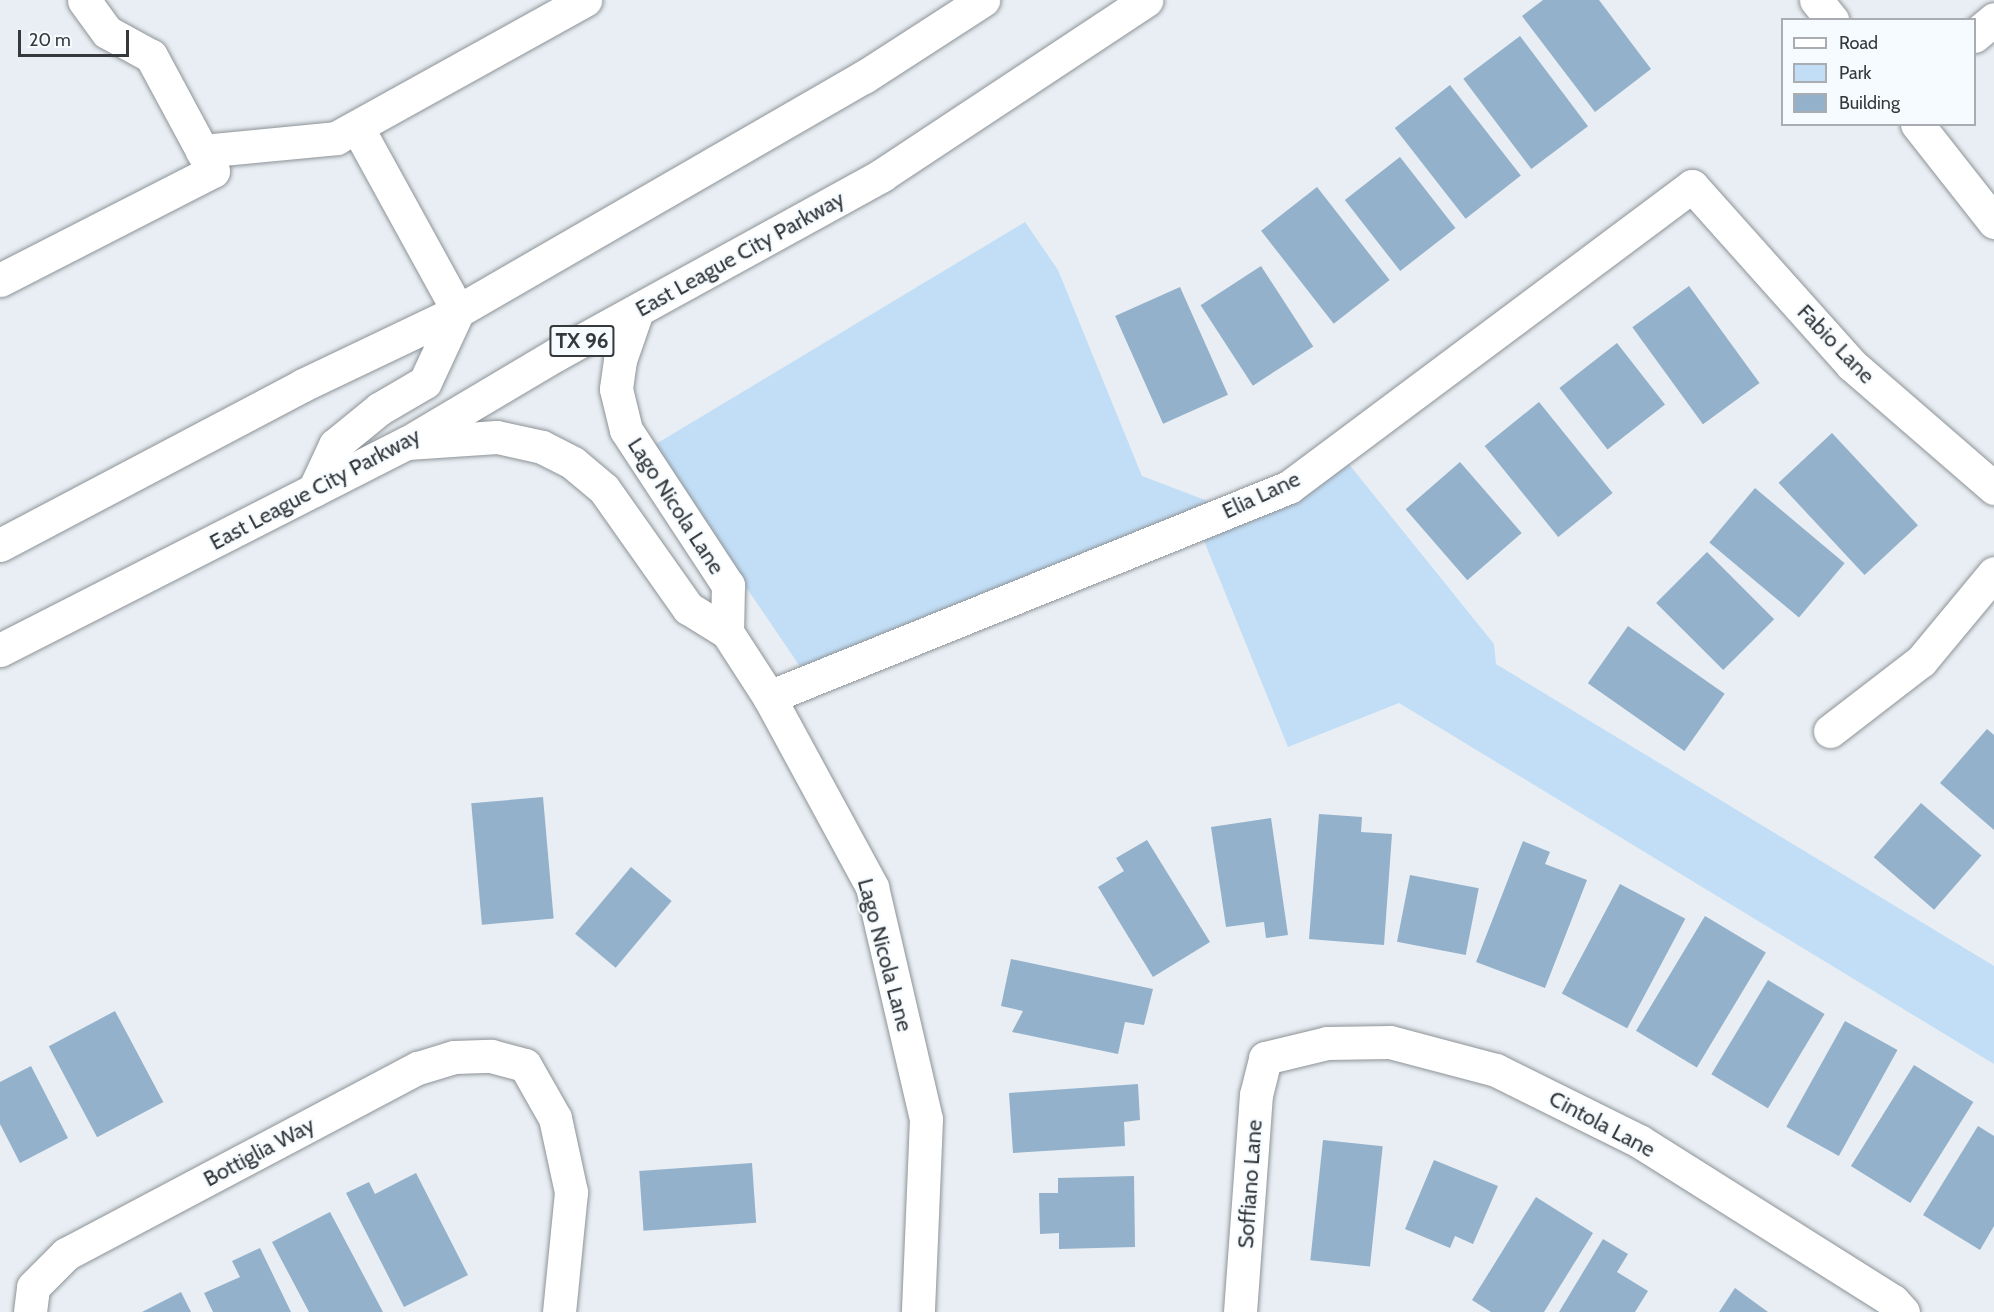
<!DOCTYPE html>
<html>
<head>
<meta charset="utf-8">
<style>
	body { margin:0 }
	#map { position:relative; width:1994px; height:1312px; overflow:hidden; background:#e8eef3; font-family:Cabin,sans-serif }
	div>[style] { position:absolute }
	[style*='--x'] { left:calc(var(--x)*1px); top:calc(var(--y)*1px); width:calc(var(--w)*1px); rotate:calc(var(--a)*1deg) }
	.green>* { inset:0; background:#c2def6 }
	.building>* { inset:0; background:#93b1cb; transform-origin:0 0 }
	.roads { filter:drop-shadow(0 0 2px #8d9397) drop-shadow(0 0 2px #8d9397) }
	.minor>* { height:33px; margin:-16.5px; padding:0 16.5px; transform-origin:16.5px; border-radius:16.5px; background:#fff }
	.major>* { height:33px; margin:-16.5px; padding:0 16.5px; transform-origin:16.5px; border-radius:16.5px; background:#fff }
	span { translate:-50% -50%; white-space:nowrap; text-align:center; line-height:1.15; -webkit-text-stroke:4.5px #f6fbff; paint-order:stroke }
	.shield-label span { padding:2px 4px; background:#f6fbff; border:2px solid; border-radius:4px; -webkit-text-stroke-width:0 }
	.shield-label { font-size:21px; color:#36393b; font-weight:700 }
	.street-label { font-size:22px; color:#36393b }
	.legend { position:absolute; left:1781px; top:18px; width:195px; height:108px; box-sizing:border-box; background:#f6fbff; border:2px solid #a9adb1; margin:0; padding:8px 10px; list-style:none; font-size:18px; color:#36393b }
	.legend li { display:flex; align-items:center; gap:12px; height:30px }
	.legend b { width:30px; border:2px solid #a9adb1 }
	.scale { position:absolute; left:18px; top:30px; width:111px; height:27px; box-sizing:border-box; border:3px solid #36393b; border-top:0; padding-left:8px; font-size:18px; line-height:21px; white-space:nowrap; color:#36393b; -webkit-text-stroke:4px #f6fbff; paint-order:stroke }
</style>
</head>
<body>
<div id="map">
	<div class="green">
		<div style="clip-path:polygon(1025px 222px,1058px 270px,1142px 476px,1247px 516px,1348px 463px,1494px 644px,1496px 664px,1994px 966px,1994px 1064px,1399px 703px,1288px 747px,1202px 536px,844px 679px,820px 696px,651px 447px)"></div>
	</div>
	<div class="building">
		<div style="clip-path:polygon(1543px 0,1599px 0,1651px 69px,1595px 112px,1522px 16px)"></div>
		<div style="left:1520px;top:36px;width:113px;height:71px;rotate:53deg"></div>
		<div style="left:1450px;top:85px;width:115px;height:70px;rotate:52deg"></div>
		<div style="left:1400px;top:157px;width:90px;height:70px;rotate:52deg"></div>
		<div style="left:1317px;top:187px;width:118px;height:71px;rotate:52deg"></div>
		<div style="left:1261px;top:266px;width:96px;height:72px;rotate:57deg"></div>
		<div style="left:1689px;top:286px;width:120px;height:70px;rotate:54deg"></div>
		<div style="left:1180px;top:287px;width:118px;height:71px;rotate:66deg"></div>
		<div style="left:1617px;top:343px;width:78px;height:73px;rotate:52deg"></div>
		<div style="left:1539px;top:402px;width:117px;height:70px;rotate:51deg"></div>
		<div style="left:1832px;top:433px;width:126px;height:73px;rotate:47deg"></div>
		<div style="left:1460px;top:462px;width:94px;height:72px;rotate:49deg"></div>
		<div style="left:1755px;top:488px;width:117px;height:71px;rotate:40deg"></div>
		<div style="left:1707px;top:552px;width:95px;height:72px;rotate:45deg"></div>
		<div style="left:1628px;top:626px;width:118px;height:70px;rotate:35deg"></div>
		<div style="clip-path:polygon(1987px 729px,1994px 735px,1994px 830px,1940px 783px)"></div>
		<div style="left:543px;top:797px;width:122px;height:72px;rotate:85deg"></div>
		<div style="left:1921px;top:803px;width:80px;height:72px;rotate:41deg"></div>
		<div style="clip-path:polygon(1319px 814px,1362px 817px,1361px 832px,1392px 834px,1384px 945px,1309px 939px)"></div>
		<div style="clip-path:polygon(1271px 818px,1288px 935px,1266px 938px,1264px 922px,1226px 927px,1211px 827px)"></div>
		<div style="clip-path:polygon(1147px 840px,1210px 942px,1153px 977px,1098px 887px,1124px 871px,1116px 858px)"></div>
		<div style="clip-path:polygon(1523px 841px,1550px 852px,1545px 864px,1587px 880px,1545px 988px,1476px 962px)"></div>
		<div style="left:631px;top:867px;width:53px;height:87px;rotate:40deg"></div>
		<div style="left:1410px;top:875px;width:70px;height:68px;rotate:11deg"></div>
		<div style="left:1620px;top:884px;width:74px;height:124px;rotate:28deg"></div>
		<div style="left:1705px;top:916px;width:71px;height:134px;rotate:31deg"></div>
		<div style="clip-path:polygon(1011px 959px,1153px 989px,1144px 1025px,1125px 1022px,1118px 1054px,1012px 1032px,1023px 1011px,1001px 1006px)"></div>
		<div style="left:1768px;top:980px;width:66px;height:110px;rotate:31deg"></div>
		<div style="left:115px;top:1011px;width:103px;height:75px;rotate:62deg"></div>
		<div style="left:1845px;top:1021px;width:60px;height:121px;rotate:29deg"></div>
		<div style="left:1914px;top:1065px;width:70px;height:119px;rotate:32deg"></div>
		<div style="clip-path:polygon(31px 1066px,68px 1138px,20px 1163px,0 1124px,0 1082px)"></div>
		<div style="clip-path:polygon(1138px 1084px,1140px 1120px,1124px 1122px,1125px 1146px,1013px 1153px,1009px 1093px)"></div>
		<div style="clip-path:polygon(1978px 1126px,1994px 1136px,1994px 1226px,1980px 1250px,1923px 1215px)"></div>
		<div style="left:1323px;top:1140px;width:60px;height:121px;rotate:6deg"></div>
		<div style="clip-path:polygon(1434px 1160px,1498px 1186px,1473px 1244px,1455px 1236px,1450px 1248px,1405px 1229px)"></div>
		<div style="left:752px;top:1163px;width:60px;height:113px;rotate:86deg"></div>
		<div style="clip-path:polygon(416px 1173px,468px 1275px,404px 1307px,346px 1193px,369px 1182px,375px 1194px)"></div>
		<div style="clip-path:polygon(1134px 1176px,1135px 1247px,1059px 1249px,1059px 1233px,1040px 1234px,1039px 1193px,1058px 1193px,1058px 1178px)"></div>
		<div style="clip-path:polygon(1536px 1197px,1593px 1233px,1544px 1312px,1491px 1312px,1472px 1300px)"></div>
		<div style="clip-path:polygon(330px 1212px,383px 1312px,309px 1312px,272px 1242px)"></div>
		<div style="clip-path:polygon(1603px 1239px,1628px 1254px,1617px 1272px,1648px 1291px,1635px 1312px,1559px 1312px)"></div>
		<div style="clip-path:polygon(260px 1248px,291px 1312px,213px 1312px,204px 1293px,240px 1277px,232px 1261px)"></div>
		<div style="clip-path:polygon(1735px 1288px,1768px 1312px,1719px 1312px)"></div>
		<div style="clip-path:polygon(181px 1292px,191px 1312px,142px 1312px)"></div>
	</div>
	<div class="roads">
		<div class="minor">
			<div style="--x:1816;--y:0;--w:26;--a:51"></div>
			<div style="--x:1974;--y:36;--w:26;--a:-40"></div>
			<div style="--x:1917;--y:124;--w:125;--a:51.8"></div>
			<div style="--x:357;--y:127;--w:210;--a:61.2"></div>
			<div style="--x:202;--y:151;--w:135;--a:-5.5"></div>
			<div style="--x:336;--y:138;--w:285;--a:-29"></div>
			<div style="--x:0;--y:280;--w:239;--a:-27.1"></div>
			<div style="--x:213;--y:171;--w:131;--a:-118.3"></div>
			<div style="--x:151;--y:56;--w:50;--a:-151.4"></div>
			<div style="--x:107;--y:32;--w:39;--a:-126"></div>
			<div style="--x:637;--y:311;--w:52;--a:109.1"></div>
			<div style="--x:620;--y:360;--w:29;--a:98"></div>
			<div style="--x:616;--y:389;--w:42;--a:76.3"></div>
			<div style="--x:626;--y:430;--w:186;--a:56.7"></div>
			<div style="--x:728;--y:585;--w:47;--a:91.2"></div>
			<div style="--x:407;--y:443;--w:90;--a:-3.8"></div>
			<div style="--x:497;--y:437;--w:46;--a:12.5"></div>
			<div style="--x:542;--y:447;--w:35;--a:27"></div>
			<div style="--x:573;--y:463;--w:40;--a:40"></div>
			<div style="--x:604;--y:489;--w:146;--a:54.8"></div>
			<div style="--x:688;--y:608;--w:46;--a:31.6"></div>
			<div style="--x:727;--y:632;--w:77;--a:57.1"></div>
			<div style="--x:769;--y:697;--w:216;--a:61.5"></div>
			<div style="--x:872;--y:887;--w:238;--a:76.9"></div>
			<div style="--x:926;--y:1119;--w:193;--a:92.4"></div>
			<div style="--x:769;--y:697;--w:561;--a:-21.99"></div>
			<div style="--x:1289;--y:487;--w:503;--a:-36.76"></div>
			<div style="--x:1692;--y:186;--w:240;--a:48.2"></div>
			<div style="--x:1852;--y:365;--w:188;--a:40.9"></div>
			<div style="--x:1830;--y:731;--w:115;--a:-37.6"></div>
			<div style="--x:1921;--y:661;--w:114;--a:-50.3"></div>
			<div style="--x:30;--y:1312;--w:25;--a:-83"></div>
			<div style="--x:33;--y:1287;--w:47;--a:-45"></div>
			<div style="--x:66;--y:1254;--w:398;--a:-27.9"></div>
			<div style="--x:418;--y:1068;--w:38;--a:-17"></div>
			<div style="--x:454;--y:1057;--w:37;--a:-2"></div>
			<div style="--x:491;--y:1056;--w:35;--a:15"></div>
			<div style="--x:525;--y:1065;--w:61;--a:60.5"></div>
			<div style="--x:555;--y:1118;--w:76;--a:77.8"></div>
			<div style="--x:571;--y:1192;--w:121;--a:95.7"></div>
			<div style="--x:1240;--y:1312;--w:218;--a:-85.8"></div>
			<div style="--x:1256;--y:1095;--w:38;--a:-76"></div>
			<div style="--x:1265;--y:1058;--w:64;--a:-13.6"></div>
			<div style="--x:1327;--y:1043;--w:63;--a:-0.9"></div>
			<div style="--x:1390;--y:1042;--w:110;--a:14.8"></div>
			<div style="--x:1496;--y:1070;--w:160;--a:26.4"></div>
			<div style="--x:1639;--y:1141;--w:300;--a:32.2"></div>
			<div style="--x:1893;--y:1301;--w:15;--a:48"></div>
		</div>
		<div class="major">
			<div style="--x:314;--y:490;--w:50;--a:-65"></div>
			<div style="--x:335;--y:445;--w:57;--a:-39.3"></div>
			<div style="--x:379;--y:409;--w:53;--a:-30.4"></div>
			<div style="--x:425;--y:382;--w:78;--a:-65.1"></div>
			<div style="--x:0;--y:545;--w:343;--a:-27.8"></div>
			<div style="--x:303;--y:385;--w:172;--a:-25.5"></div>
			<div style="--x:458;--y:311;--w:469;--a:-30"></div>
			<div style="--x:864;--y:77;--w:142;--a:-32.9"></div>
			<div style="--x:0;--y:650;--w:457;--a:-27"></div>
			<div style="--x:407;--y:443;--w:174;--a:-30.7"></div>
			<div style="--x:557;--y:354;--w:371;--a:-28.8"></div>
			<div style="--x:882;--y:175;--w:317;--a:-33.5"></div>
		</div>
	</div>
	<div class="shield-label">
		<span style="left:582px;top:341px">TX 96</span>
	</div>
	<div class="street-label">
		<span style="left:740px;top:254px;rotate:-29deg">East League City Parkway</span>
		<span style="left:1836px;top:344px;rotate:46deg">Fabio Lane</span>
		<span style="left:315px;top:489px;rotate:-28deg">East League City Parkway</span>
		<span style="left:1261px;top:495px;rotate:-25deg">Elia Lane</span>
		<span style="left:676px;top:506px;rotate:57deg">Lago Nicola Lane</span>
		<span style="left:885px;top:955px;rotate:75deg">Lago Nicola Lane</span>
		<span style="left:1602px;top:1124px;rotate:28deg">Cintola Lane</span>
		<span style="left:259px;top:1152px;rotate:-28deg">Bottiglia Way</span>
		<span style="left:1250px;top:1184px;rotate:-86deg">Soffiano Lane</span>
	</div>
	<ul class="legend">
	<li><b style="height:8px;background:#fff"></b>Road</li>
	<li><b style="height:16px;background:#c2def6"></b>Park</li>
	<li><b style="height:16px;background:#93b1cb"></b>Building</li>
	</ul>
	<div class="scale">20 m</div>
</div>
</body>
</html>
